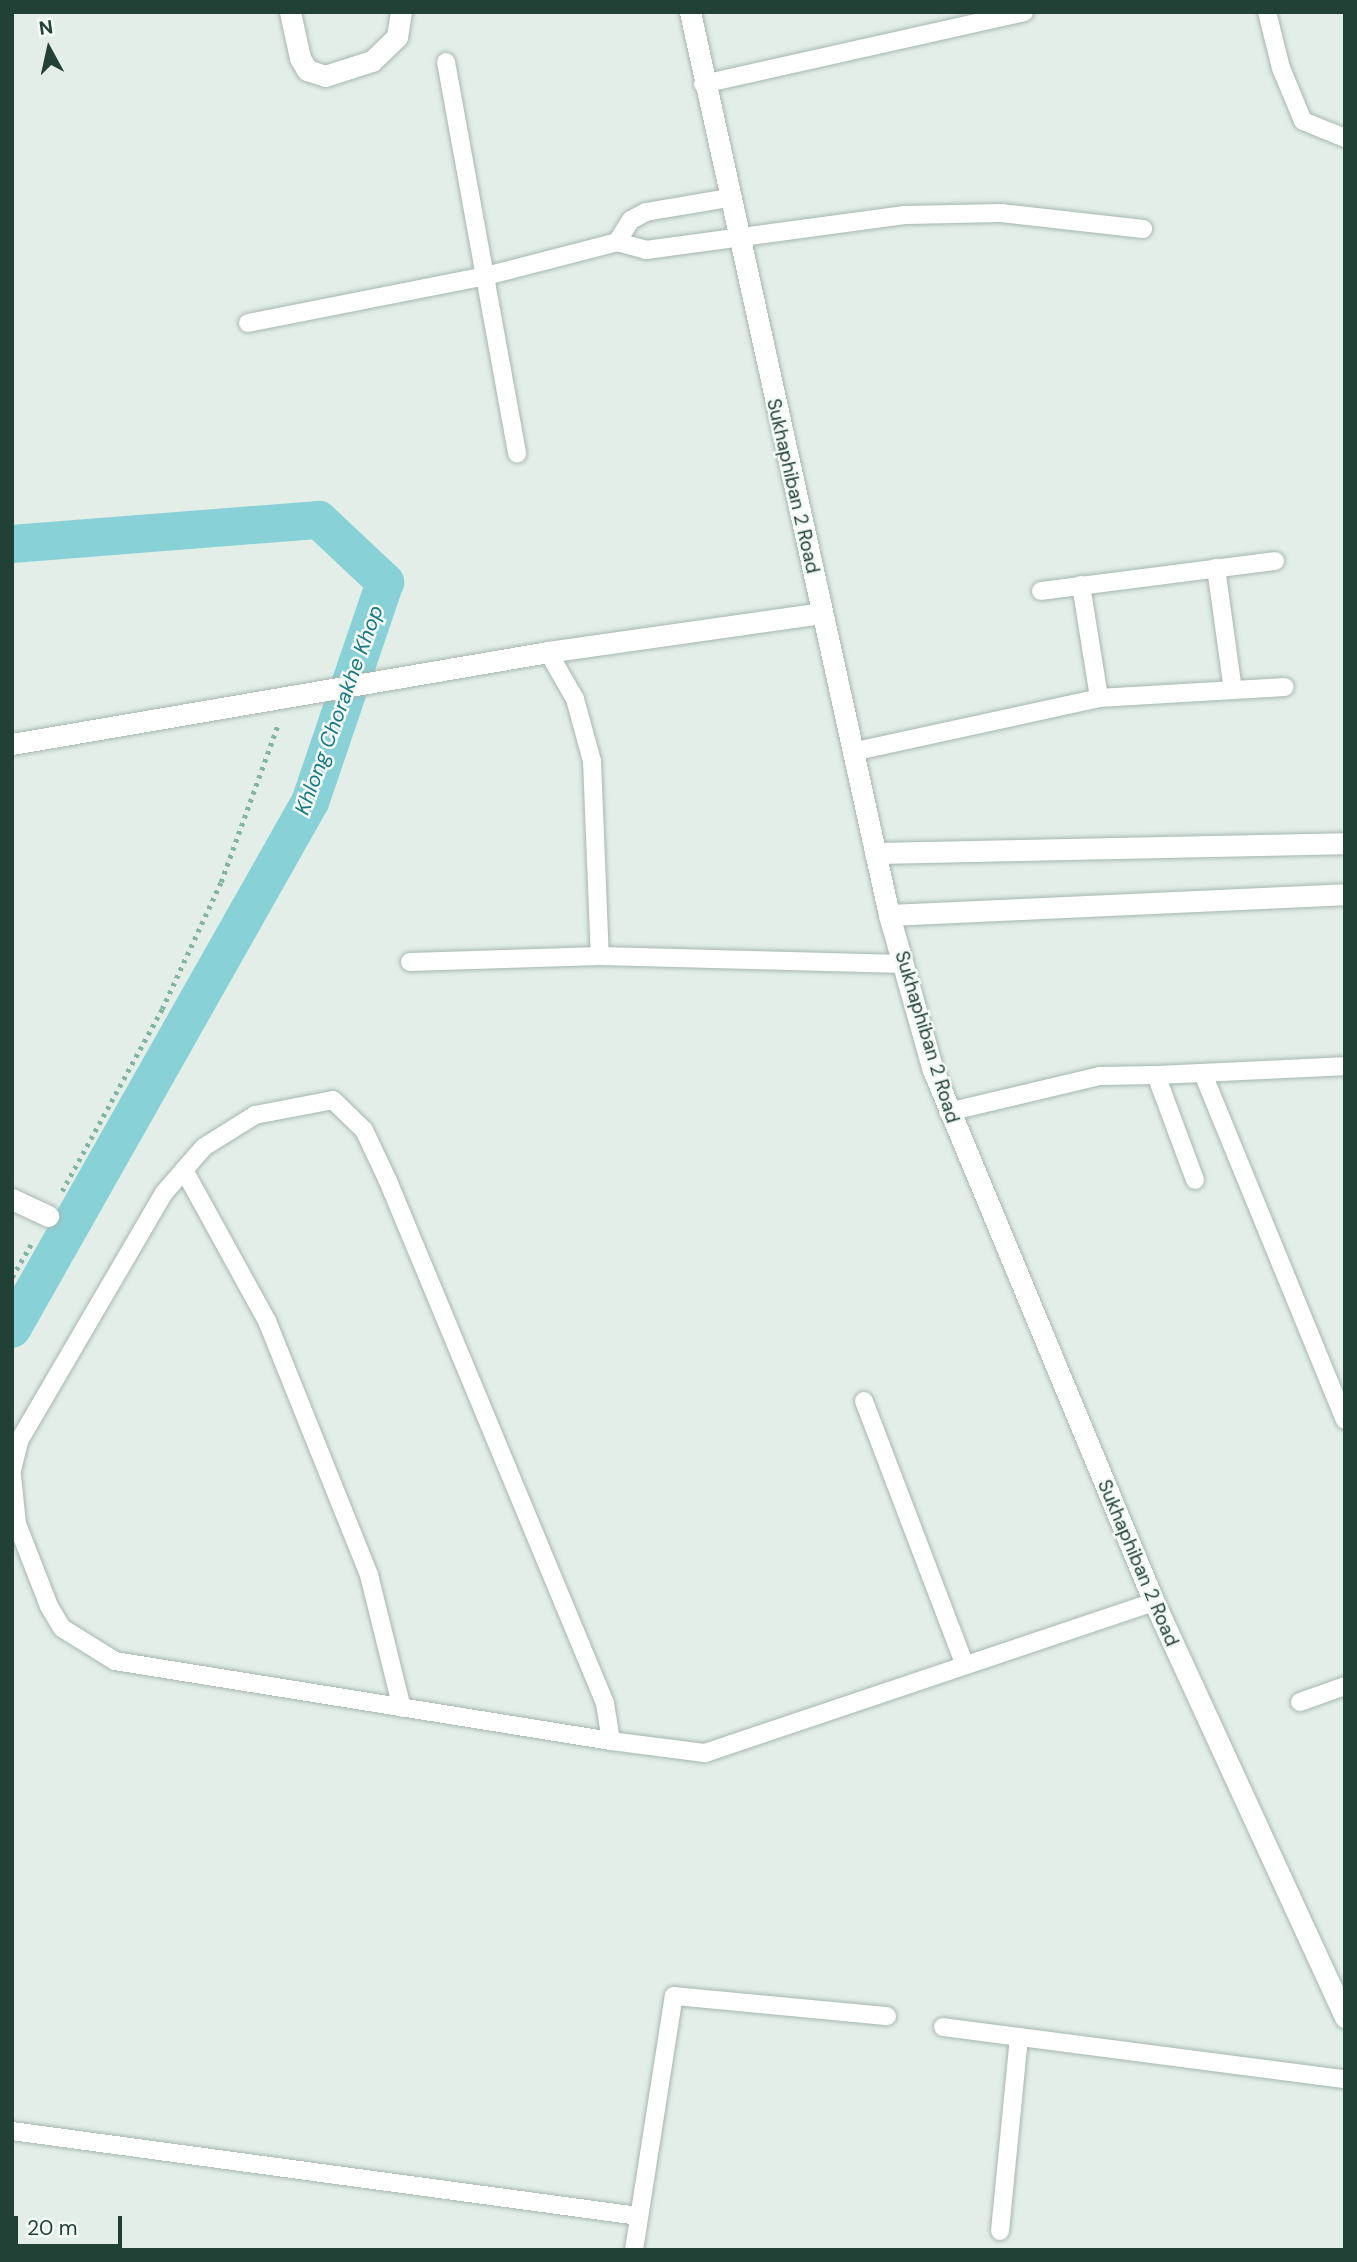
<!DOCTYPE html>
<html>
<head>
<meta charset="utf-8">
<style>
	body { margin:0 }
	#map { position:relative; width:1357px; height:2262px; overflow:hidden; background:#e3eee8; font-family:"DM Sans",sans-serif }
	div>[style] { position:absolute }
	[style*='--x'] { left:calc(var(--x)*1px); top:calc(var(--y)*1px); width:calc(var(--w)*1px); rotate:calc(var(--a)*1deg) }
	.canal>* { height:38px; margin:-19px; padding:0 19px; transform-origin:19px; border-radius:19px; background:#88d1d7 }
	.path>* { height:4.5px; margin-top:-2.25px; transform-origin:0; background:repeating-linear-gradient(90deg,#82b4a0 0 3.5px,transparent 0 8.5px) }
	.roads { filter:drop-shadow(0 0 2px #a5b7af) drop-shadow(0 0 2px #a5b7af) }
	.service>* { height:18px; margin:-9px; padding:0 9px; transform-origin:9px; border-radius:9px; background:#fff }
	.minor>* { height:21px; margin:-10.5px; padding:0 10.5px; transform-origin:10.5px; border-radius:10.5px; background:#fff }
	.tertiary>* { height:21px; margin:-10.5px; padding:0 10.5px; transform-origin:10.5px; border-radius:10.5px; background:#fff }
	span { translate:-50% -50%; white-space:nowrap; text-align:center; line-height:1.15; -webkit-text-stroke:5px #f4faf7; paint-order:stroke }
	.street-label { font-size:19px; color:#214136 }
	.water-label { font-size:21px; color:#177a82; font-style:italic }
	.frame { position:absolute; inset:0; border:14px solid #214136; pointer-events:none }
	.north { position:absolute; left:14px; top:14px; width:70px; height:70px; -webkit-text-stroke:5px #f4faf7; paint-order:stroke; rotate:352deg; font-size:19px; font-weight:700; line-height:28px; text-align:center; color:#214136 }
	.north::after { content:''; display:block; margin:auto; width:24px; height:32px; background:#214136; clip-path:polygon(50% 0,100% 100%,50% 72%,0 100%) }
	.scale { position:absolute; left:14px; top:2216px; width:108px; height:32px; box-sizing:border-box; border:4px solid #214136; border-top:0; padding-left:9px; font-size:21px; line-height:24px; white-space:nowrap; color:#214136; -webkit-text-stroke:5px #f4faf7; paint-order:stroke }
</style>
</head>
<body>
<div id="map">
	<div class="canal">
		<div style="--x:12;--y:544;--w:308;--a:-4.5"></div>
		<div style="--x:319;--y:520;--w:91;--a:43.2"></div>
		<div style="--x:385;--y:582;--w:232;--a:108.8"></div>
		<div style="--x:310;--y:802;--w:605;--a:119.49"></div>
	</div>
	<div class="path">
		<div style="--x:62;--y:1191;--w:208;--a:-61.2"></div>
		<div style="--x:162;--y:1009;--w:140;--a:-65.1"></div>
		<div style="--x:221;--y:882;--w:165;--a:-70.1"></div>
		<div style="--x:12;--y:1277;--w:42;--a:-59.7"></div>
	</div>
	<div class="roads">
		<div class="service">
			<div style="--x:1267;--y:12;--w:58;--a:76"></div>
			<div style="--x:1281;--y:68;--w:57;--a:67.5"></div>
			<div style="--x:1303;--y:121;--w:45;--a:22"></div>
			<div style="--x:446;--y:62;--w:398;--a:79.7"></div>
			<div style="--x:703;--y:84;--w:329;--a:-12.6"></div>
			<div style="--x:617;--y:242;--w:26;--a:-58"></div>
			<div style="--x:631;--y:220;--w:17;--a:-28"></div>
			<div style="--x:646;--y:212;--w:83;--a:-9.7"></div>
			<div style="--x:248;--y:323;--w:243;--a:-11.2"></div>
			<div style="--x:486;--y:276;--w:135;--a:-14.5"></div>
			<div style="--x:617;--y:242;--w:30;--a:15"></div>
			<div style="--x:646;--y:250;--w:261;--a:-7.7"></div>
			<div style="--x:905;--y:215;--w:96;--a:-1.2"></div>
			<div style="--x:1001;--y:213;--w:143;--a:6.4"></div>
			<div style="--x:1216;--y:568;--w:123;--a:82.1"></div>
			<div style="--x:1081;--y:585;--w:114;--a:80.9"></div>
			<div style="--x:1041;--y:591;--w:236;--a:-7.3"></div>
			<div style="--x:548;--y:652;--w:54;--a:60.1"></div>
			<div style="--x:575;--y:699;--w:64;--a:74.7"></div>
			<div style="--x:592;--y:761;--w:195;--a:87.7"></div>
			<div style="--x:852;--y:752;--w:253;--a:-12.3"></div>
			<div style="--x:1099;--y:698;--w:186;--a:-3.4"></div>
			<div style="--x:410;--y:962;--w:190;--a:-1.8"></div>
			<div style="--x:600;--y:956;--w:303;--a:1.5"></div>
			<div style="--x:1203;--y:1074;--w:374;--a:67.7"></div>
			<div style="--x:1156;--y:1075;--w:189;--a:-2.7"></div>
			<div style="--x:948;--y:1112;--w:156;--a:-13.3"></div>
			<div style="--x:1100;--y:1076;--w:56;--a:-1"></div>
			<div style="--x:1156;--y:1075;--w:112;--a:69.6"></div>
			<div style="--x:184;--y:1170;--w:172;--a:61.2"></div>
			<div style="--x:267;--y:1321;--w:274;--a:68.1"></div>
			<div style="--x:369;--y:1575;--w:137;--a:76.1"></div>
			<div style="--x:864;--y:1401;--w:280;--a:69.1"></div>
			<div style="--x:12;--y:1470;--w:30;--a:-76"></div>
			<div style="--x:19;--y:1441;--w:287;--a:-59.7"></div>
			<div style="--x:164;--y:1193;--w:61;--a:-49"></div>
			<div style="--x:204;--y:1147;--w:60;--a:-32.1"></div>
			<div style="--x:255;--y:1115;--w:79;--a:-10.9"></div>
			<div style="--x:333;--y:1100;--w:43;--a:44.1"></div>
			<div style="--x:364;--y:1130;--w:56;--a:64.8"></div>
			<div style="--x:388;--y:1181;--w:565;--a:67.43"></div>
			<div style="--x:605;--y:1703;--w:38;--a:81"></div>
			<div style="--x:611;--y:1741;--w:502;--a:-170.84"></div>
			<div style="--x:115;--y:1661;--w:62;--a:-148.1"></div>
			<div style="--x:62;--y:1628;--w:26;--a:-121"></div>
			<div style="--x:49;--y:1606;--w:88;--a:-111.3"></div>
			<div style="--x:17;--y:1524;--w:48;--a:-95.9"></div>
			<div style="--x:1300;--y:1702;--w:48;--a:-19.6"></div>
			<div style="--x:611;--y:1741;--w:95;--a:7.3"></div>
			<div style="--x:705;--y:1753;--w:474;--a:-18.6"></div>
			<div style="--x:943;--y:2027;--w:405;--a:7.4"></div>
			<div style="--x:12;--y:2131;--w:632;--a:7.73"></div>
			<div style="--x:1000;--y:2231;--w:195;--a:-84.4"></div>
			<div style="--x:634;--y:2250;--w:257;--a:-81.1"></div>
			<div style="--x:674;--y:1996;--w:214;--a:5.4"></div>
		</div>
		<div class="minor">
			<div style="--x:290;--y:12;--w:47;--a:77.7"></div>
			<div style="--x:300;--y:58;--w:14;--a:60"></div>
			<div style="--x:307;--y:70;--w:19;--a:18"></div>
			<div style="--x:325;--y:76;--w:49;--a:-17.7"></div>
			<div style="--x:372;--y:61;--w:35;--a:-44"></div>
			<div style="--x:397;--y:37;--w:25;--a:-81"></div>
			<div style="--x:12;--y:744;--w:544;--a:-9.74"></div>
			<div style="--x:548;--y:652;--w:276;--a:-8.1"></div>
			<div style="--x:875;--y:853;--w:470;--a:-1.2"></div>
			<div style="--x:889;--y:915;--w:456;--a:-2.6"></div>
			<div style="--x:12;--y:1199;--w:40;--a:25"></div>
		</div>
		<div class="tertiary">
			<div style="--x:690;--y:12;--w:925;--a:77.57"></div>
			<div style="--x:889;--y:915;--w:161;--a:74.2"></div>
			<div style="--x:933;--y:1070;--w:576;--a:67.44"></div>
			<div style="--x:1154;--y:1602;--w:457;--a:65.3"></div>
		</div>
	</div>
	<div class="street-label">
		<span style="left:793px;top:486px;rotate:77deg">Sukhaphiban 2 Road</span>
		<span style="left:927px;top:1037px;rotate:73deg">Sukhaphiban 2 Road</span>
		<span style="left:1138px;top:1563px;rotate:67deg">Sukhaphiban 2 Road</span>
	</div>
	<div class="water-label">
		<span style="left:339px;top:710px;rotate:-70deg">Khlong Chorakhe Khop</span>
	</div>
	<div class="frame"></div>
	<div class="north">N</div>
	<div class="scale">20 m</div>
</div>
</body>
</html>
